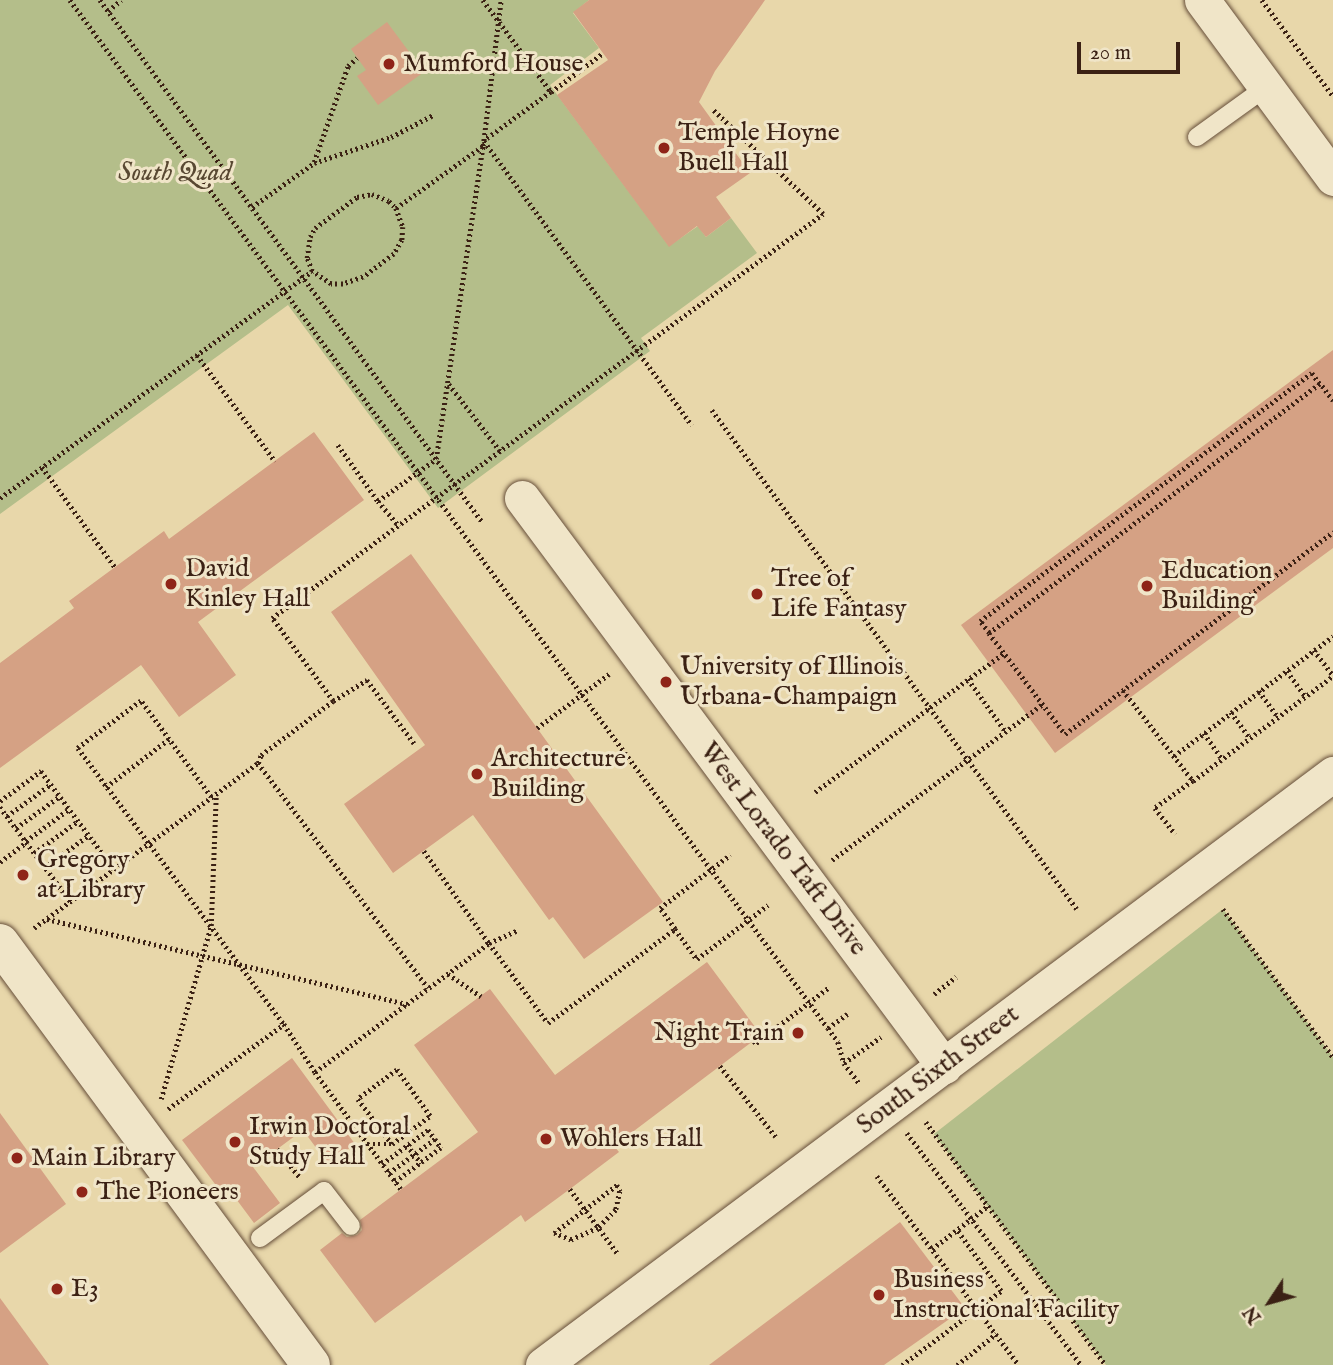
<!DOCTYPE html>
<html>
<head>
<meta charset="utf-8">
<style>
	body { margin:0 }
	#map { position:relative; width:1333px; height:1365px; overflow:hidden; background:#e8d7aa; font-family:"IM FELL English",serif }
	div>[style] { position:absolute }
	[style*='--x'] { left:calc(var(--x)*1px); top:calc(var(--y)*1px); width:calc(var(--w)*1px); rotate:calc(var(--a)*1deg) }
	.green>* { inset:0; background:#b4be8a }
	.building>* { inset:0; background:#d5a184 }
	.path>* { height:4.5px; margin-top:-2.25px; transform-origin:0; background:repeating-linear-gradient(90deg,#3b2114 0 2px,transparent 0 5.5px) }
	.roads { filter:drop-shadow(0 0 2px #664e3a) drop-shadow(0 0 2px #664e3a) }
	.lane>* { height:18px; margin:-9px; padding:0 9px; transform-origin:9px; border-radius:9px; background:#f0e5c8 }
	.street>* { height:35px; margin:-17.5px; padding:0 17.5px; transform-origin:17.5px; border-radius:17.5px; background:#f0e5c8 }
	.secondary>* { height:38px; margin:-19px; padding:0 19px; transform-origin:19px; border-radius:19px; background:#f0e5c8 }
	.dots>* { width:19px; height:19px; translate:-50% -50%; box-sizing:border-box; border:4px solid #f0e5c8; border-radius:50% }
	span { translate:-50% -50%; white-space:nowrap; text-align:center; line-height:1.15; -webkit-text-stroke:6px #f0e5c8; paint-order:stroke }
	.poi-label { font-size:26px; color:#3b2114 }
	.left { translate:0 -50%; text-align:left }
	.right { translate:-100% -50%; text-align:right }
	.park-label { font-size:26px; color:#594832; font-style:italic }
	.street-label { font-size:26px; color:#3b2114 }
	.north { position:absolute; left:1235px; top:1267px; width:70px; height:70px; -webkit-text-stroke:5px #f0e5c8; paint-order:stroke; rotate:234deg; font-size:19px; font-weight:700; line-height:28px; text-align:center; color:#3b2114 }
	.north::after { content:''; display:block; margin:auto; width:24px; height:32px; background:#3b2114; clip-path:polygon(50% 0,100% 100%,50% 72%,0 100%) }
	.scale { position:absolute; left:1077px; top:42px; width:103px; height:32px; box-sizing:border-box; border:4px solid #3b2114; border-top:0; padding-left:9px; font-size:21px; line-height:24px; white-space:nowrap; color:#3b2114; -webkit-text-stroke:5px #f0e5c8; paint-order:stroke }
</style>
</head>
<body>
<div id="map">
	<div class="green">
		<div style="clip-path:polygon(0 0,589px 0,573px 13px,599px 48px,550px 85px,669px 246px,698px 226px,706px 237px,731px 218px,757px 253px,641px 338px,650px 351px,438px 508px,288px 305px,0 514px)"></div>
		<div style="clip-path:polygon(1223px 909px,1333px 1057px,1333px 1365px,1106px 1365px,934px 1134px)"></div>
	</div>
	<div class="building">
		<div style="clip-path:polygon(589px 0,765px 0,715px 71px,699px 102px,750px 173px,716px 197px,731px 218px,706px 237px,697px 226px,669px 247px,557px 95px,608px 60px,573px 12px)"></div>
		<div style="clip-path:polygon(387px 22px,424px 72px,378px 105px,357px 76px,366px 70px,351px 49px)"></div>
		<div style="clip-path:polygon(1333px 350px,1333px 548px,1055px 753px,961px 625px)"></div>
		<div style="clip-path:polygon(314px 432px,364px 500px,198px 622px,236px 675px,179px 717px,141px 665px,0 768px,0 663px,74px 608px,69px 601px,164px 531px,169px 539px)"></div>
		<div style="clip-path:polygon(411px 554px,663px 902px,584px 959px,553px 917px,549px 920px,473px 815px,393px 873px,344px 804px,425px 745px,331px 612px)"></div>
		<div style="clip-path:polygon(707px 962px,761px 1035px,614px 1146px,619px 1152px,570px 1189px,525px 1222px,521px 1215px,375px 1323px,320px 1250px,342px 1233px,347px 1237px,357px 1235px,362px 1230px,360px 1220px,478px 1132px,414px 1045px,490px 989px,555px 1075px)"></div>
		<div style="clip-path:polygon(292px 1058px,355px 1144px,328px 1164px,303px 1130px,253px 1167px,280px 1203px,254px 1223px,228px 1188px,221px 1192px,182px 1140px)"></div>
		<div style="clip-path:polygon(0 1113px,66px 1204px,0 1253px)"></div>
		<div style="clip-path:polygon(900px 1222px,965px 1308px,884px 1365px,709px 1365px)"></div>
		<div style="clip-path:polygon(0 1298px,49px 1365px,0 1365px)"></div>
	</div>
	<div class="path">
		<div style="--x:70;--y:0;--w:1277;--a:53.6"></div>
		<div style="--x:828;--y:1028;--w:17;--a:54"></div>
		<div style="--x:838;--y:1042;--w:22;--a:74"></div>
		<div style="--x:844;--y:1063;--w:26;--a:53"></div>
		<div style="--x:100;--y:0;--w:648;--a:53.78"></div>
		<div style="--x:483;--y:0;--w:114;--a:53.5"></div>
		<div style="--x:551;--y:92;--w:82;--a:144"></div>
		<div style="--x:1262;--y:0;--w:119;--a:53.5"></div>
		<div style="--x:108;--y:11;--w:17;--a:-40"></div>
		<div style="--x:551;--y:92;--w:65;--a:-36.9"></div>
		<div style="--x:484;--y:141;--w:352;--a:53.8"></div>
		<div style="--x:314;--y:162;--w:102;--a:-70.5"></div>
		<div style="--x:348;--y:66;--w:12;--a:-42"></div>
		<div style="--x:372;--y:194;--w:18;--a:22"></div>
		<div style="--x:389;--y:201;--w:10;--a:45"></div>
		<div style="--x:396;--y:208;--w:20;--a:70"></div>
		<div style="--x:403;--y:227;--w:13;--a:94"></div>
		<div style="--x:402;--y:240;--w:16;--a:120"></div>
		<div style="--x:394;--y:254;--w:39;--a:143"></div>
		<div style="--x:363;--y:277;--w:21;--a:161"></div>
		<div style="--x:343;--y:284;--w:12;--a:180"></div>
		<div style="--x:331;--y:284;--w:23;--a:-146"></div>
		<div style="--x:312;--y:271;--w:14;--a:-111"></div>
		<div style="--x:307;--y:258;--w:21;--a:-82"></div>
		<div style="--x:310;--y:237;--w:10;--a:-61"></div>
		<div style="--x:315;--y:228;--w:52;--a:-36.4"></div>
		<div style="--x:357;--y:197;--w:15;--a:-11"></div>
		<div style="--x:252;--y:207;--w:76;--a:-35.4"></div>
		<div style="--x:314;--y:163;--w:81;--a:-18.7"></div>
		<div style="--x:391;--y:137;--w:47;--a:-27.6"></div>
		<div style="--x:396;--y:208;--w:107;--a:-35.5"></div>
		<div style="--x:197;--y:355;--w:132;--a:53.7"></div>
		<div style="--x:449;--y:384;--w:86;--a:52.6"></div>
		<div style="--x:1333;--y:401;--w:21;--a:-127"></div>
		<div style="--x:1320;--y:384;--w:414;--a:143"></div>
		<div style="--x:989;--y:633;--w:126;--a:53"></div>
		<div style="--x:1065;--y:734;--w:336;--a:-37"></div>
		<div style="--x:712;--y:410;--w:618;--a:53.82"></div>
		<div style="--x:338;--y:445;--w:69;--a:54.5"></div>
		<div style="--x:378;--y:501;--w:72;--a:-35.9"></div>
		<div style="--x:436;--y:459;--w:317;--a:-81.5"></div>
		<div style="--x:483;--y:146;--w:147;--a:-83"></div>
		<div style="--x:42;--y:467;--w:124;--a:53.9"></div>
		<div style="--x:0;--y:498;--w:386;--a:-36"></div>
		<div style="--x:378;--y:501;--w:33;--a:50"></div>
		<div style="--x:989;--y:633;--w:15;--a:-127"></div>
		<div style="--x:980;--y:621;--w:414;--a:-36.8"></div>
		<div style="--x:1312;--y:373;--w:14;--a:54"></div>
		<div style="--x:1314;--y:650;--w:31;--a:53"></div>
		<div style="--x:1287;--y:671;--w:31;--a:54"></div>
		<div style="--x:968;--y:679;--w:65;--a:54.4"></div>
		<div style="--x:1123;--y:690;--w:115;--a:52.4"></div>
		<div style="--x:1193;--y:781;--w:47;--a:144.6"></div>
		<div style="--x:1155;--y:808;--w:33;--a:52"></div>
		<div style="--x:1259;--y:691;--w:32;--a:54"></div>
		<div style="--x:333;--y:701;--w:40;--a:-32"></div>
		<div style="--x:367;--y:680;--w:79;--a:53.3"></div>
		<div style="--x:1231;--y:712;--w:32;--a:54"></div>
		<div style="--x:537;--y:728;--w:90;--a:-36.9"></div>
		<div style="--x:1204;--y:733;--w:32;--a:55"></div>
		<div style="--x:1174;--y:756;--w:199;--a:-37"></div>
		<div style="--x:258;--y:763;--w:282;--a:52.9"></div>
		<div style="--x:1193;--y:781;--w:175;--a:-36.9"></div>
		<div style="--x:106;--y:787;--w:79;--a:-37.3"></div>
		<div style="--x:815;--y:792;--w:235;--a:-36.3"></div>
		<div style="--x:211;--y:797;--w:119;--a:-126.1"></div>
		<div style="--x:141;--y:701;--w:79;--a:143.3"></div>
		<div style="--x:78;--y:748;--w:344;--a:53.3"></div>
		<div style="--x:284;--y:1024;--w:57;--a:57.1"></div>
		<div style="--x:315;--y:1072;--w:145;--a:53.7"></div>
		<div style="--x:0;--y:801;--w:51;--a:-36.2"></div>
		<div style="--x:41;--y:771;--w:122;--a:53.3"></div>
		<div style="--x:0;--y:807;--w:119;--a:53.2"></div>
		<div style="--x:7;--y:816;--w:54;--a:-36"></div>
		<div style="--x:16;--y:828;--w:54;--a:-36"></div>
		<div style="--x:26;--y:841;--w:54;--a:-36.7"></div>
		<div style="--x:424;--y:851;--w:113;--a:54.8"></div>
		<div style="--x:489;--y:943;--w:30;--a:-24"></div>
		<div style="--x:34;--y:853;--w:54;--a:-36"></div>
		<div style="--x:832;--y:860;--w:262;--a:-36.5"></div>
		<div style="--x:0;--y:862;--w:34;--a:-37"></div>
		<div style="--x:45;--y:867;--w:54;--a:-36"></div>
		<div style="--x:1223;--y:909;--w:184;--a:53.4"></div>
		<div style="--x:47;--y:919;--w:370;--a:13.3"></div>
		<div style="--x:407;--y:1004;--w:102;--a:-36.6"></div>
		<div style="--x:489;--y:943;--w:99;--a:53.6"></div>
		<div style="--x:548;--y:1023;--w:158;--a:-36.5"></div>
		<div style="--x:675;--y:929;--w:37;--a:54"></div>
		<div style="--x:697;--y:959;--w:89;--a:-37.3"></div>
		<div style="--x:34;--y:928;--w:278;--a:-36.4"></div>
		<div style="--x:258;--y:763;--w:9;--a:-69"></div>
		<div style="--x:261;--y:755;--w:90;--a:-36.9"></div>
		<div style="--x:333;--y:701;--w:103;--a:-126.3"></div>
		<div style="--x:272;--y:618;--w:683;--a:-36.25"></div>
		<div style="--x:823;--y:214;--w:153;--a:-136.6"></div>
		<div style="--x:675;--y:929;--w:26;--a:-126"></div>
		<div style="--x:660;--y:908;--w:88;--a:-37.1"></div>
		<div style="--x:448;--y:974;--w:40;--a:34"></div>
		<div style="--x:934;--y:994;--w:28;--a:-38"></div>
		<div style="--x:828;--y:1028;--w:24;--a:-36"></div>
		<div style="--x:754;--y:1041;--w:3;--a:45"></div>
		<div style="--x:756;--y:1043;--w:91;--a:-37.4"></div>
		<div style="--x:844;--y:1063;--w:45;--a:-35.1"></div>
		<div style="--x:720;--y:1066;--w:90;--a:51.7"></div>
		<div style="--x:315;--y:1072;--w:114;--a:-36.5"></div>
		<div style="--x:161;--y:1099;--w:180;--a:-73.9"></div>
		<div style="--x:211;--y:926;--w:132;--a:-87.8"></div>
		<div style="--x:168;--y:1109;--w:144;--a:-36.2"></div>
		<div style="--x:926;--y:1122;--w:302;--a:53.5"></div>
		<div style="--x:907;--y:1133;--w:290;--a:53.1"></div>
		<div style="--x:367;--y:1144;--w:25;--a:0"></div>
		<div style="--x:392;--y:1144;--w:47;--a:-36.4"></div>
		<div style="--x:430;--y:1116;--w:57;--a:-125.7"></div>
		<div style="--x:397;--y:1070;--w:49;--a:143.4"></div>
		<div style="--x:358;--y:1099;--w:56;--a:52.9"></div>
		<div style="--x:407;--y:1145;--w:23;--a:52"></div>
		<div style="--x:277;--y:1149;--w:36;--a:51"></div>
		<div style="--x:382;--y:1164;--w:57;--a:-36.5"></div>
		<div style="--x:428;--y:1130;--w:11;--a:52"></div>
		<div style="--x:435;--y:1139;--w:11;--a:56"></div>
		<div style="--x:441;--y:1148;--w:57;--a:143.5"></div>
		<div style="--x:389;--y:1173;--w:57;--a:-36.5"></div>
		<div style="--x:877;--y:1176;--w:236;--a:53.1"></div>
		<div style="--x:617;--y:1185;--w:7;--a:63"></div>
		<div style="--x:620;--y:1191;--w:19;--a:102"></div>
		<div style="--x:616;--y:1210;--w:25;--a:135"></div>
		<div style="--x:598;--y:1228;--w:30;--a:156"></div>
		<div style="--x:571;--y:1240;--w:18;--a:-158"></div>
		<div style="--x:554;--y:1233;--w:79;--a:-37.3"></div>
		<div style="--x:570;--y:1189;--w:81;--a:53.6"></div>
		<div style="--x:932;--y:1249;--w:72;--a:-37.7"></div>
		<div style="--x:902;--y:1365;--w:124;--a:-36.8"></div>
		<div style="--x:1001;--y:1291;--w:77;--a:-126"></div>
		<div style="--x:957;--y:1365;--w:50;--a:-38.5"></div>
	</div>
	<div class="roads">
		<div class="lane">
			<div style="--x:1197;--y:137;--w:84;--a:-35.8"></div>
			<div style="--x:260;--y:1238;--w:79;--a:-36.3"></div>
			<div style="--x:324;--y:1191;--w:44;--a:52.4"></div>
		</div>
		<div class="street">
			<div style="--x:1202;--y:0;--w:221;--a:53.6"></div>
			<div style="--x:522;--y:498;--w:708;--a:53.39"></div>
			<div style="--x:543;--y:1365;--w:987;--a:-36.8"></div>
		</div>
		<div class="secondary">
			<div style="--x:0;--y:943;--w:524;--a:53.61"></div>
		</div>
	</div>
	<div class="dots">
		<div style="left:389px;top:64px;background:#8f2418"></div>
		<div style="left:664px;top:148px;background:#8f2418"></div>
		<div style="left:171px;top:584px;background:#8f2418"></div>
		<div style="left:1147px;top:586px;background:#8f2418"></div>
		<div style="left:757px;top:594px;background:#8f2418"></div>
		<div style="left:666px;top:682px;background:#8f2418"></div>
		<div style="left:477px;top:774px;background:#8f2418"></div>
		<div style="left:23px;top:875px;background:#8f2418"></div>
		<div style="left:798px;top:1033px;background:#8f2418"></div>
		<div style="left:546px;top:1139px;background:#8f2418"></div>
		<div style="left:235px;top:1142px;background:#8f2418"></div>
		<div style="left:17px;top:1158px;background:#8f2418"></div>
		<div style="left:82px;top:1192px;background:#8f2418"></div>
		<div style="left:57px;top:1289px;background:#8f2418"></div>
		<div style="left:879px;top:1295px;background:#8f2418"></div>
	</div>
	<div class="poi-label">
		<span class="left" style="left:403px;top:64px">Mumford House</span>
		<span class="left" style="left:678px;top:148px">Temple Hoyne<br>Buell Hall</span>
		<span class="left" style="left:185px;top:584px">David<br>Kinley Hall</span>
		<span class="left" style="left:1161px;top:586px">Education<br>Building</span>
		<span class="left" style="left:771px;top:594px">Tree of<br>Life Fantasy</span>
		<span class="left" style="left:680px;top:682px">University of Illinois<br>Urbana-Champaign</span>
		<span class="left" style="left:491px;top:774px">Architecture<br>Building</span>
		<span class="left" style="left:37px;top:875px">Gregory<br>at Library</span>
		<span class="right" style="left:784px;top:1033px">Night Train</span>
		<span class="left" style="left:249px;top:1142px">Irwin Doctoral<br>Study Hall</span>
		<span class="left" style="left:560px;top:1139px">Wohlers Hall</span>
		<span class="left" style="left:31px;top:1158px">Main Library</span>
		<span class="left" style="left:96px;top:1192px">The Pioneers</span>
		<span class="left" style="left:893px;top:1295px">Business<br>Instructional Facility</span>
		<span class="left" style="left:71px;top:1289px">E3</span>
	</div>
	<div class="park-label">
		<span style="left:175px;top:173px">South Quad</span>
	</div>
	<div class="street-label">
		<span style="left:783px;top:849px;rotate:53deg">West Lorado Taft Drive</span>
		<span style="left:938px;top:1070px;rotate:-37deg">South Sixth Street</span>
	</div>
	<div class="north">N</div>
	<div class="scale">20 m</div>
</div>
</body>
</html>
